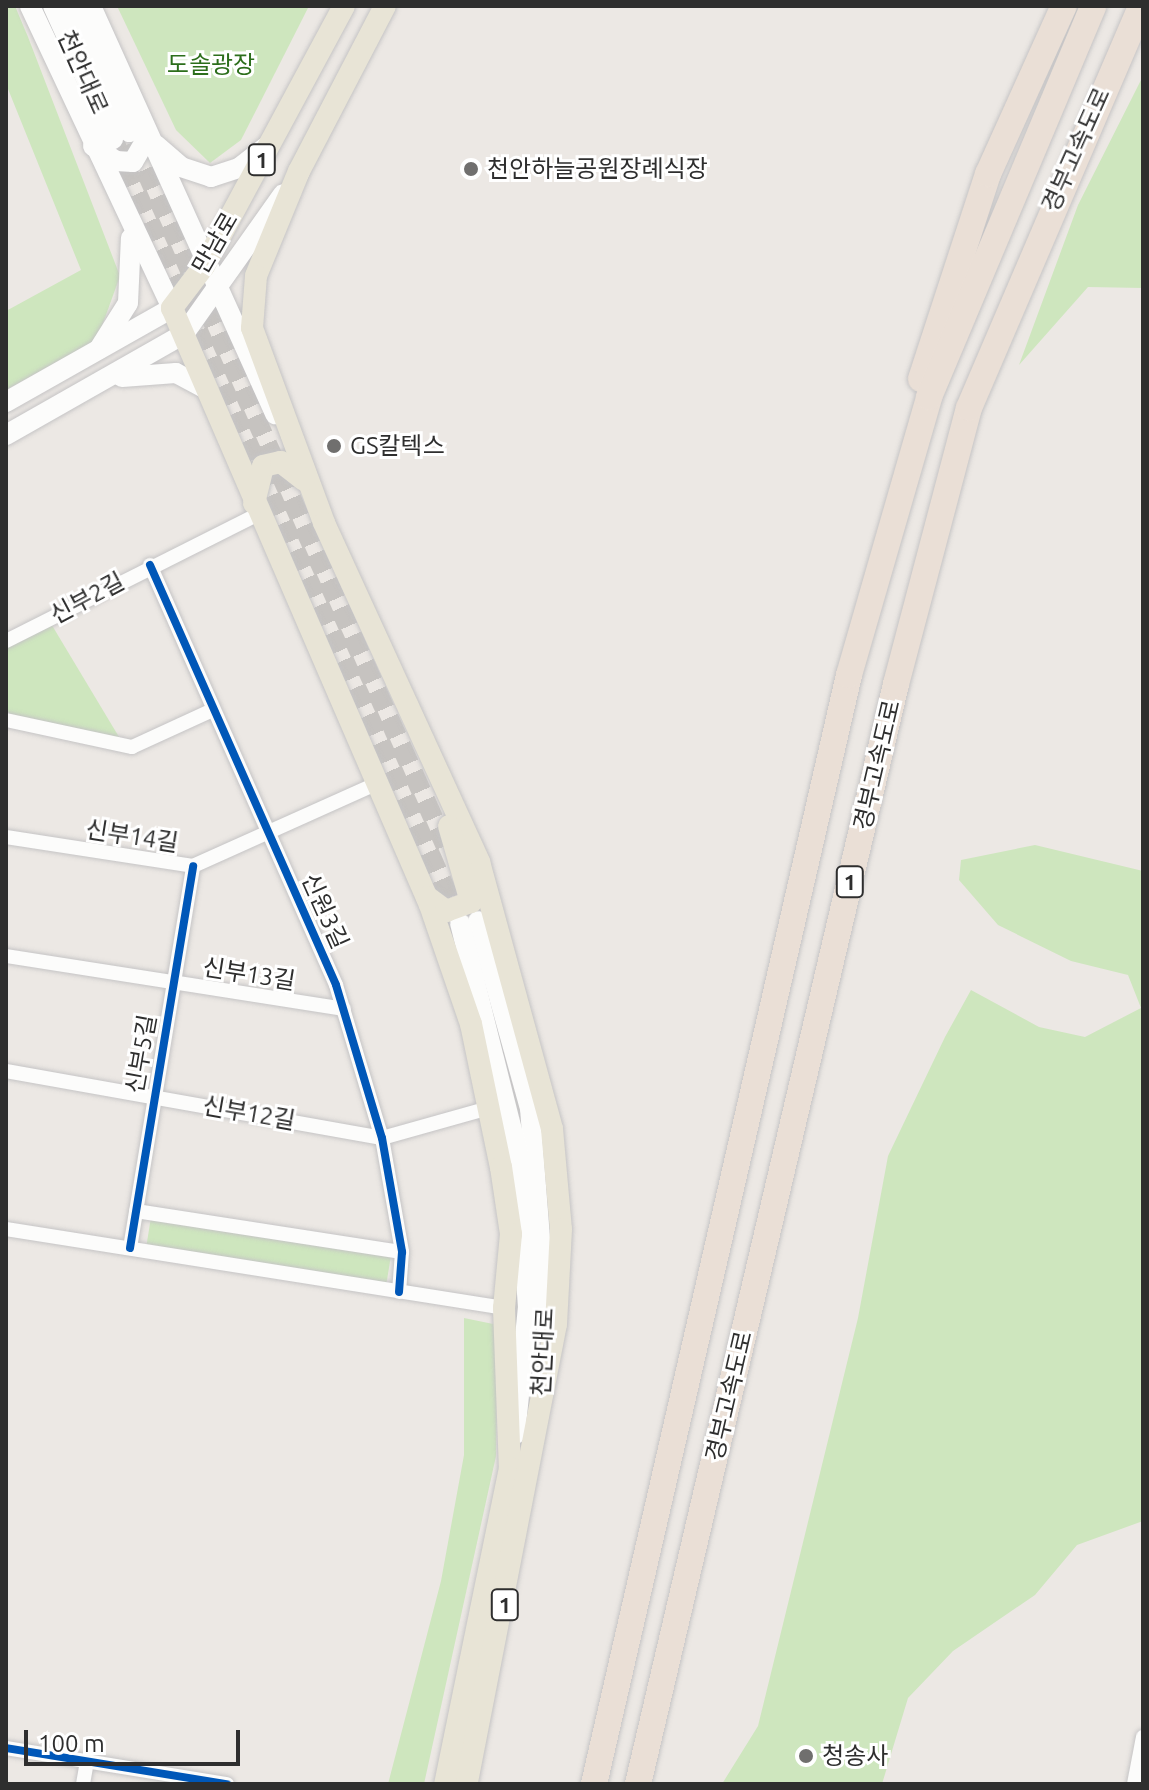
<!DOCTYPE html>
<html>
<head>
<meta charset="utf-8">
<style>
	body { margin:0 }
	#map { position:relative; width:1149px; height:1790px; overflow:hidden; background:#ece8e4; font-family:Ubuntu,"Noto Sans KR",sans-serif }
	div>[style] { position:absolute }
	[style*='--x'] { left:calc(var(--x)*1px); top:calc(var(--y)*1px); width:calc(var(--w)*1px); rotate:calc(var(--a)*1deg) }
	.green>* { inset:0; background:#cee6be; transform-origin:0 0 }
	.secondary-tunnel>* { height:20px; margin-top:-10px; transform-origin:0; background:repeating-linear-gradient(90deg,#c6c3c0 0 20px,transparent 0 30px) }
	.roads { filter:drop-shadow(0 0 2px #c5c4c5) drop-shadow(0 0 2px #c5c4c5) }
	.minor>* { height:14px; margin:-7px; padding:0 7px; transform-origin:7px; border-radius:7px; background:#fcfcfb }
	.secondary>* { height:20px; margin:-10px; padding:0 10px; transform-origin:10px; border-radius:10px; background:#fcfcfb }
	.primary>* { height:22px; margin:-11px; padding:0 11px; transform-origin:11px; border-radius:11px; background:#e8e4d6 }
	.motorway>* { height:26px; margin:-13px; padding:0 13px; transform-origin:13px; border-radius:13px; background:#eadfd6 }
	.cycleway>* { height:8px; margin:-4px; padding:0 4px; transform-origin:4px; border-radius:4px; background:#0057b8 }
	.dots>* { width:22px; height:22px; translate:-50% -50%; box-sizing:border-box; border:4px solid #fff; border-radius:50% }
	span { translate:-50% -50%; white-space:nowrap; text-align:center; line-height:1.15; -webkit-text-stroke:6px #fff; paint-order:stroke }
	.shield-label span { padding:2px 6px; background:#fff; border:2px solid; border-radius:6px; -webkit-text-stroke-width:0 }
	.shield-label { font-size:22px; color:#2e2e2e; font-weight:700 }
	.park-label { font-size:24px; color:#2c6e1b }
	.street-label { font-size:24px; color:#2e2e2e }
	.poi-label { font-size:24px; color:#2e2e2e }
	.left { translate:0 -50%; text-align:left }
	.frame { position:absolute; inset:0; border:8px solid #2e2e2e; pointer-events:none }
	.scale { position:absolute; left:24px; top:1730px; width:216px; height:36px; box-sizing:border-box; border:4px solid #2e2e2e; border-top:0; padding-left:10px; font-size:24px; line-height:28px; white-space:nowrap; color:#2e2e2e; -webkit-text-stroke:6px #fff; paint-order:stroke }
</style>
</head>
<body>
<div id="map">
	<div class="green">
		<div style="clip-path:polygon(6px 6px,15px 6px,28px 37px,120px 276px,97px 340px,6px 390px,6px 311px,81px 270px,6px 84px)"></div>
		<div style="clip-path:polygon(117px 6px,309px 6px,241px 140px,210px 163px,176px 130px)"></div>
		<div style="clip-path:polygon(1143px 76px,1143px 288px,1088px 287px,1019px 365px,1078px 205px)"></div>
		<div style="clip-path:polygon(50px 622px,119px 737px,13px 720px,6px 708px,6px 645px)"></div>
		<div style="clip-path:polygon(1035px 845px,1143px 871px,1143px 1521px,1077px 1545px,1035px 1595px,953px 1651px,908px 1698px,882px 1784px,722px 1784px,758px 1726px,858px 1318px,888px 1156px,945px 1037px,971px 990px,1039px 1027px,1085px 1037px,1141px 1008px,1128px 975px,1071px 961px,998px 925px,959px 880px,961px 860px)"></div>
		<div style="left:151px;top:1217px;width:243px;height:30px;rotate:9deg"></div>
		<div style="clip-path:polygon(464px 1318px,498px 1325px,496px 1456px,424px 1784px,388px 1784px,441px 1581px,464px 1455px)"></div>
	</div>
	<div class="secondary-tunnel">
		<div style="--x:113;--y:139;--w:856;--a:66.1"></div>
		<div style="--x:133;--y:142;--w:776;--a:66.05"></div>
	</div>
	<div class="roads">
		<div class="minor">
			<div style="--x:150;--y:565;--w:459;--a:66.1"></div>
			<div style="--x:336;--y:985;--w:160;--a:73.3"></div>
			<div style="--x:382;--y:1138;--w:116;--a:80"></div>
			<div style="--x:402;--y:1252;--w:40;--a:94.3"></div>
			<div style="--x:6;--y:641;--w:280;--a:-26.7"></div>
			<div style="--x:6;--y:720;--w:129;--a:12.1"></div>
			<div style="--x:132;--y:747;--w:89;--a:-24.6"></div>
			<div style="--x:6;--y:837;--w:189;--a:8.8"></div>
			<div style="--x:193;--y:866;--w:203;--a:-24.2"></div>
			<div style="--x:6;--y:956;--w:342;--a:8.9"></div>
			<div style="--x:6;--y:1071;--w:382;--a:10.1"></div>
			<div style="--x:382;--y:1138;--w:111;--a:-15.7"></div>
			<div style="--x:136;--y:1211;--w:269;--a:8.8"></div>
			<div style="--x:6;--y:1229;--w:504;--a:9.01"></div>
			<div style="--x:130;--y:1248;--w:387;--a:-80.6"></div>
			<div style="--x:6;--y:1748;--w:224;--a:9.3"></div>
			<div style="--x:83;--y:1784;--w:23;--a:-80"></div>
			<div style="--x:1134;--y:1784;--w:48;--a:-79.2"></div>
		</div>
		<div class="secondary">
			<div style="--x:53;--y:6;--w:146;--a:65.7"></div>
			<div style="--x:73;--y:6;--w:138;--a:66"></div>
			<div style="--x:91;--y:6;--w:448;--a:65.7"></div>
			<div style="--x:156;--y:145;--w:33;--a:41"></div>
			<div style="--x:181;--y:167;--w:32;--a:18"></div>
			<div style="--x:211;--y:177;--w:29;--a:-18"></div>
			<div style="--x:239;--y:168;--w:37;--a:-38"></div>
			<div style="--x:93;--y:146;--w:27;--a:33"></div>
			<div style="--x:116;--y:161;--w:17;--a:3"></div>
			<div style="--x:133;--y:162;--w:30;--a:-60"></div>
			<div style="--x:99;--y:349;--w:54;--a:-57.8"></div>
			<div style="--x:128;--y:303;--w:65;--a:-87.4"></div>
			<div style="--x:122;--y:377;--w:54;--a:-4.2"></div>
			<div style="--x:176;--y:373;--w:36;--a:28"></div>
			<div style="--x:6;--y:402;--w:191;--a:-29.5"></div>
			<div style="--x:172;--y:308;--w:334;--a:-115.2"></div>
			<div style="--x:6;--y:435;--w:205;--a:-29.6"></div>
			<div style="--x:184;--y:334;--w:171;--a:-54.7"></div>
			<div style="--x:478;--y:921;--w:194;--a:74.5"></div>
			<div style="--x:530;--y:1108;--w:222;--a:85.6"></div>
			<div style="--x:460;--y:923;--w:234;--a:75.9"></div>
			<div style="--x:517;--y:1150;--w:157;--a:86"></div>
			<div style="--x:528;--y:1307;--w:128;--a:95.8"></div>
		</div>
		<div class="primary">
			<div style="--x:344;--y:6;--w:295;--a:118.3"></div>
			<div style="--x:204;--y:266;--w:53;--a:127.3"></div>
			<div style="--x:172;--y:308;--w:650;--a:66.63"></div>
			<div style="--x:430;--y:905;--w:126;--a:71"></div>
			<div style="--x:471;--y:1024;--w:146;--a:78.2"></div>
			<div style="--x:501;--y:1167;--w:68;--a:81.5"></div>
			<div style="--x:511;--y:1234;--w:74;--a:95.4"></div>
			<div style="--x:504;--y:1308;--w:160;--a:87.9"></div>
			<div style="--x:510;--y:1468;--w:323;--a:101.6"></div>
			<div style="--x:385;--y:6;--w:186;--a:117.5"></div>
			<div style="--x:299;--y:171;--w:113;--a:112.3"></div>
			<div style="--x:256;--y:276;--w:52;--a:94.4"></div>
			<div style="--x:252;--y:328;--w:208;--a:69.7"></div>
			<div style="--x:324;--y:523;--w:373;--a:65.4"></div>
			<div style="--x:479;--y:862;--w:277;--a:74.7"></div>
			<div style="--x:552;--y:1129;--w:100;--a:84.9"></div>
			<div style="--x:561;--y:1229;--w:95;--a:93"></div>
			<div style="--x:556;--y:1324;--w:469;--a:101"></div>
			<div style="--x:254;--y:503;--w:38;--a:-76"></div>
			<div style="--x:263;--y:466;--w:18;--a:-13"></div>
			<div style="--x:281;--y:462;--w:29;--a:38"></div>
			<div style="--x:427;--y:897;--w:24;--a:36"></div>
			<div style="--x:446;--y:911;--w:27;--a:-20"></div>
			<div style="--x:471;--y:902;--w:79;--a:-106.1"></div>
		</div>
		<div class="motorway">
			<div style="--x:921;--y:379;--w:216;--a:-71.9"></div>
			<div style="--x:988;--y:174;--w:184;--a:-65.7"></div>
			<div style="--x:594;--y:1784;--w:1138;--a:-77.05"></div>
			<div style="--x:849;--y:675;--w:289;--a:-73.9"></div>
			<div style="--x:929;--y:397;--w:424;--a:-67.2"></div>
			<div style="--x:638;--y:1784;--w:1130;--a:-76.8"></div>
			<div style="--x:896;--y:684;--w:285;--a:-75.2"></div>
			<div style="--x:969;--y:408;--w:437;--a:-66.8"></div>
		</div>
	</div>
	<div class="cycleway">
		<div style="--x:150;--y:565;--w:459;--a:66.1"></div>
		<div style="--x:336;--y:985;--w:160;--a:73.3"></div>
		<div style="--x:382;--y:1138;--w:116;--a:80"></div>
		<div style="--x:402;--y:1252;--w:40;--a:94.3"></div>
		<div style="--x:130;--y:1248;--w:387;--a:-80.6"></div>
		<div style="--x:6;--y:1748;--w:224;--a:9.3"></div>
	</div>
	<div class="dots">
		<div style="left:471px;top:169px;background:#706f6e"></div>
		<div style="left:334px;top:446px;background:#706f6e"></div>
		<div style="left:806px;top:1756px;background:#706f6e"></div>
	</div>
	<div class="shield-label">
		<span style="left:262px;top:160px">1</span>
		<span style="left:850px;top:882px">1</span>
		<span style="left:505px;top:1605px">1</span>
	</div>
	<div class="park-label">
		<span style="left:211px;top:65px">도솔광장</span>
	</div>
	<div class="street-label">
		<span style="left:83px;top:72px;rotate:66deg">천안대로</span>
		<span style="left:1076px;top:150px;rotate:-66deg">경부고속도로</span>
		<span style="left:215px;top:243px;rotate:-60deg">만남로</span>
		<span style="left:87px;top:598px;rotate:-28deg">신부2길</span>
		<span style="left:877px;top:765px;rotate:-77deg">경부고속도로</span>
		<span style="left:132px;top:836px;rotate:9deg">신부14길</span>
		<span style="left:325px;top:911px;rotate:66deg">신원3길</span>
		<span style="left:249px;top:974px;rotate:9deg">신부13길</span>
		<span style="left:141px;top:1054px;rotate:-80deg">신부5길</span>
		<span style="left:249px;top:1113px;rotate:10deg">신부12길</span>
		<span style="left:543px;top:1352px;rotate:-87deg">천안대로</span>
		<span style="left:729px;top:1396px;rotate:-77deg">경부고속도로</span>
	</div>
	<div class="poi-label">
		<span class="left" style="left:487px;top:169px">천안하늘공원장례식장</span>
		<span class="left" style="left:350px;top:446px">GS칼텍스</span>
		<span class="left" style="left:822px;top:1756px">청송사</span>
	</div>
	<div class="frame"></div>
	<div class="scale">100 m</div>
</div>
</body>
</html>
